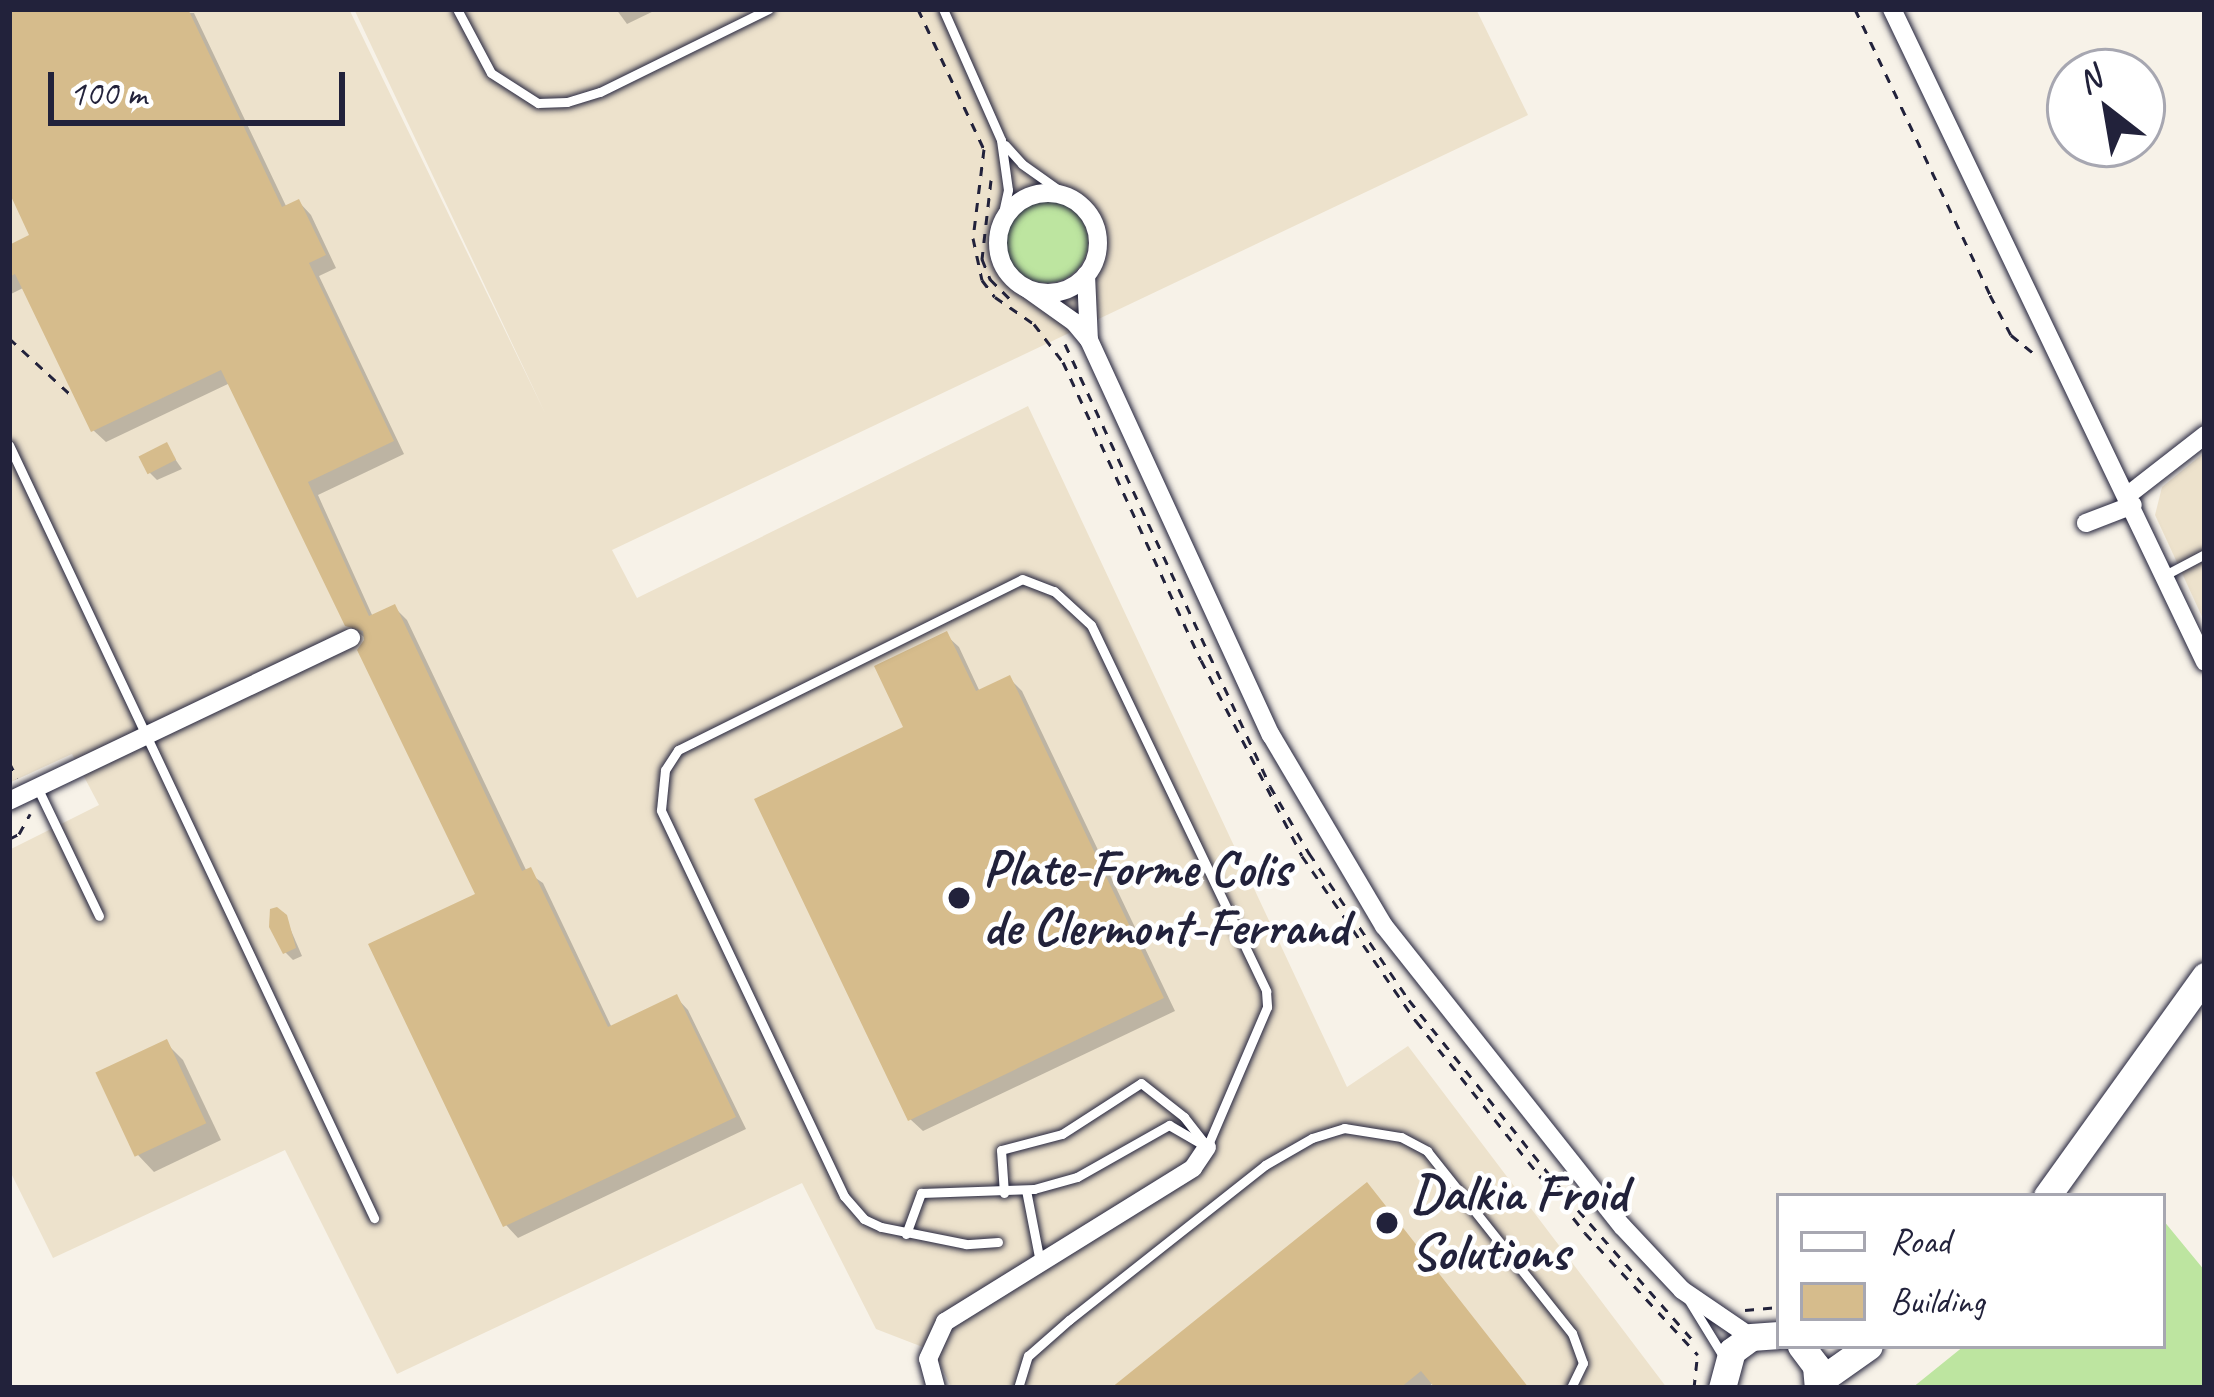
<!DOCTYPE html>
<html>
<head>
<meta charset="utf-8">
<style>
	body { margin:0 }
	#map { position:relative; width:2214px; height:1397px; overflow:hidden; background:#f7f2e8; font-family:Caveat,sans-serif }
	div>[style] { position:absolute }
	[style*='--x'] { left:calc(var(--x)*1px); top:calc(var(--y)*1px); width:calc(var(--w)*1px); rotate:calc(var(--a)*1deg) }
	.built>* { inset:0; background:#ede2cc }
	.green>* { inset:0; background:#bde5a0 }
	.round { border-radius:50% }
	.shadow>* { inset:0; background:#0003 }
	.building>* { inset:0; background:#d6bc8c; transform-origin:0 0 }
	.path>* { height:3px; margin-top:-1.5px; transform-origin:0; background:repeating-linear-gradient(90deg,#22223b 0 9px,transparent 0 18px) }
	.roads { filter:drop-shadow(0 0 3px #22223b) drop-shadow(0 0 3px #22223b) }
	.service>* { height:9px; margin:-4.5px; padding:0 4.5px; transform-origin:4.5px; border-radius:4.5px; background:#fff }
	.minor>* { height:18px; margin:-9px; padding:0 9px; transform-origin:9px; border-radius:9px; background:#fff }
	.minor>.ring { margin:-9px; padding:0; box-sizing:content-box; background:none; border:18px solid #fff; border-radius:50% }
	.secondary>* { height:27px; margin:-13.5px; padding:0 13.5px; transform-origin:13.5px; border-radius:13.5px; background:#fff }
	.dots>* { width:33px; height:33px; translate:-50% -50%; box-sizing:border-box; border:6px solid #fff; border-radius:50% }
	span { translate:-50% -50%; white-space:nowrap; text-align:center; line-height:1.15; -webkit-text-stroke:9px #fff; paint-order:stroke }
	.poi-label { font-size:51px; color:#22223b; font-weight:700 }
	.left { translate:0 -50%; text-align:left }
	.frame { position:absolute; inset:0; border:12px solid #22223b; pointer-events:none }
	.legend { position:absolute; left:1776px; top:1193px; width:390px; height:156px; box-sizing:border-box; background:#fff; border:3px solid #a7a7b1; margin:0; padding:15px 21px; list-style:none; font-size:36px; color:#22223b }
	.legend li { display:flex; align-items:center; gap:24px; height:60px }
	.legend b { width:60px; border:3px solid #a7a7b1 }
	.north { position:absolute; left:2046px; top:48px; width:120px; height:120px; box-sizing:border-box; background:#fff; border:3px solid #a7a7b1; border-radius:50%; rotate:329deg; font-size:33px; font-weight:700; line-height:48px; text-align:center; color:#22223b }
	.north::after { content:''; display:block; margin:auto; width:42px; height:54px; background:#22223b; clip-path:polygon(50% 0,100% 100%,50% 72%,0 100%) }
	.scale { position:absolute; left:48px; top:72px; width:297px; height:54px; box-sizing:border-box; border:6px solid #22223b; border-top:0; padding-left:15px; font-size:36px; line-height:42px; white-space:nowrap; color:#22223b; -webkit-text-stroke:9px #fff; paint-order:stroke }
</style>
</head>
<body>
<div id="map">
	<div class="built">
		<div style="clip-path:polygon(9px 9px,349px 9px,546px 415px,354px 9px,1476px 9px,1528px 115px,612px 550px,637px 598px,1028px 406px,1347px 1087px,1408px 1046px,1667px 1388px,952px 1388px,933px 1351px,876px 1329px,802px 1183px,397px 1374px,285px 1150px,53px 1258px,9px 1169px,9px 850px,99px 805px,72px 754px,9px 783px)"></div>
		<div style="clip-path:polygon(2205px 452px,2205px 623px,2155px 515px,2162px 487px)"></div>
	</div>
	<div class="green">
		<div class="round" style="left:1006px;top:201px;width:82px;height:82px"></div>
		<div style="clip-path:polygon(2163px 1220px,2205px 1271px,2205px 1388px,1912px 1388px,1964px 1346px,2163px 1346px)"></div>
	</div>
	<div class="shadow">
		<div style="clip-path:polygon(9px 9px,194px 13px,287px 208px,299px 202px,311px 215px,336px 268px,319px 276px,404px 454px,318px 495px,373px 617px,394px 607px,407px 620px,527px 872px,543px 883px,612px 1028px,676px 997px,688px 1010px,746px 1129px,518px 1238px,506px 1225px,479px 895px,368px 640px,347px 624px,230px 383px,106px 442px,93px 430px,25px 287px,9px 295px,9px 249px,33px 237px,13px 194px,9px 196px)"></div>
		<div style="clip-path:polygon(616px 9px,658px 9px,627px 24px)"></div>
		<div style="clip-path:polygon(166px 446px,182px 469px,157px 480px,149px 472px)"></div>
		<div style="clip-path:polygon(946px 635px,959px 647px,980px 692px,1009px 678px,1022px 691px,1175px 1011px,923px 1131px,910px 1119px,907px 729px)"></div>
		<div style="clip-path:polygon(283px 912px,302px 956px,293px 960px,285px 952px)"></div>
		<div style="clip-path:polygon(166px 1043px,183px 1060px,221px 1140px,154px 1172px,138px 1155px)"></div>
		<div style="clip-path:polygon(1366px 1186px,1528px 1388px,1439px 1388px,1434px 1382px,1427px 1388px,1115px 1388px)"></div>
	</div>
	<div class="building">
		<div style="clip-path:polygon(9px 9px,188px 9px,282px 207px,299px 199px,326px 255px,309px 263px,394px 441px,308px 482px,369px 616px,395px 604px,522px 871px,531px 867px,608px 1027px,677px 994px,736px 1117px,503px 1227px,368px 944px,475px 894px,357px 650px,364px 640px,363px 631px,345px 626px,221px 370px,91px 432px,15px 274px,9px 277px,9px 245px,29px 235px,9px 192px)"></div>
		<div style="left:167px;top:442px;width:20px;height:32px;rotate:63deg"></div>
		<div style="clip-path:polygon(947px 631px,976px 691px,1010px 675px,1164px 998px,908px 1121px,754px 799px,903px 727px,874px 666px)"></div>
		<div style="clip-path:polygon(277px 907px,287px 915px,296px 948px,283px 954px,269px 927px,270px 909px)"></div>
		<div style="left:167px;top:1039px;width:93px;height:79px;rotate:65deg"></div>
		<div style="clip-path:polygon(1367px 1182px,1529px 1388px,1435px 1388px,1421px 1371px,1400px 1388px,1111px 1388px)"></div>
	</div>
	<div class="path">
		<div style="--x:918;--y:9;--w:155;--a:64.8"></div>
		<div style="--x:984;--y:149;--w:90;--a:97"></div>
		<div style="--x:973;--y:238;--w:43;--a:77.9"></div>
		<div style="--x:982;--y:280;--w:21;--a:53"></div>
		<div style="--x:995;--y:297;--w:47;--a:34.7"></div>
		<div style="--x:1034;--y:324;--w:48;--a:52.7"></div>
		<div style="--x:1063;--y:362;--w:328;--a:65.2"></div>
		<div style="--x:1201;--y:660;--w:220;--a:62.7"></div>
		<div style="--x:1302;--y:856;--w:201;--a:55.4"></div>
		<div style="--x:1416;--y:1021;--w:271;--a:51.4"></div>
		<div style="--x:1585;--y:1233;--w:166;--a:47.2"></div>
		<div style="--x:1855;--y:9;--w:316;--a:64.7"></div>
		<div style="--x:1990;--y:295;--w:45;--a:62.3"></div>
		<div style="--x:2011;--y:335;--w:32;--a:39"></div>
		<div style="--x:991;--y:180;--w:80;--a:96.5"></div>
		<div style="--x:982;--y:259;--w:22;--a:68"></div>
		<div style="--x:990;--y:279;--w:27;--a:45"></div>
		<div style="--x:9;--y:338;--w:84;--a:42.6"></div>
		<div style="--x:1065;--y:344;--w:487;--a:65.1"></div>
		<div style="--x:1270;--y:786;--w:78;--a:59.8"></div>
		<div style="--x:1309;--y:853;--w:178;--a:55.8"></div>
		<div style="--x:1409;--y:1000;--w:270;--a:51.2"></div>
		<div style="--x:1578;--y:1210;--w:179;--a:48.6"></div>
		<div style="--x:9;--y:762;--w:18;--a:63"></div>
		<div style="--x:9;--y:839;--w:11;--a:-27"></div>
		<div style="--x:19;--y:834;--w:23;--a:-61"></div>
		<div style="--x:1745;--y:1310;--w:34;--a:-5"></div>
		<div style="--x:1694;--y:1388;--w:31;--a:-84"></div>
	</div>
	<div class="roads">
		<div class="service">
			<div style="--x:457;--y:9;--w:72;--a:62"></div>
			<div style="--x:491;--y:73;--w:56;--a:32.6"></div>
			<div style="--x:538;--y:103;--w:29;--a:-2"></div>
			<div style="--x:567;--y:102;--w:34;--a:-17"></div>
			<div style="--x:600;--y:92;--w:188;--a:-26.2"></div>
			<div style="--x:943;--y:9;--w:143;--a:66.1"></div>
			<div style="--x:1001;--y:140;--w:50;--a:82"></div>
			<div style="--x:1008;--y:190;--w:42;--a:102.4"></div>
			<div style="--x:1005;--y:145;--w:25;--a:48"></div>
			<div style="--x:1022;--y:164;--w:59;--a:35.3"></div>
			<div style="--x:9;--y:445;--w:855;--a:64.72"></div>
			<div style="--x:2165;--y:575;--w:45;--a:-27.7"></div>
			<div style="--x:37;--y:787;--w:143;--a:64.3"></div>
			<div style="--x:1026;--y:1190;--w:73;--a:79"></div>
			<div style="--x:1004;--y:1193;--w:43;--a:-94"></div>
			<div style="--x:1001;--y:1150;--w:63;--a:-14.7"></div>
			<div style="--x:1062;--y:1134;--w:94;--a:-32.8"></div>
			<div style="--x:1141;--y:1083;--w:55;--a:38.3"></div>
			<div style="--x:1184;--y:1117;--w:33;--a:52"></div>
			<div style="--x:906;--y:1234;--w:44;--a:-69.9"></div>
			<div style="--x:921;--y:1193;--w:113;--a:-2"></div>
			<div style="--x:1034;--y:1189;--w:45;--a:-15.6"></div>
			<div style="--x:1077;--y:1177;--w:106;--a:-29.5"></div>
			<div style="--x:1169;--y:1125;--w:44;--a:30.1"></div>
			<div style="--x:998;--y:1242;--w:32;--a:176"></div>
			<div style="--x:966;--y:1244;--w:87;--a:-168.7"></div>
			<div style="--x:881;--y:1227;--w:19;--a:-155"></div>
			<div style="--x:864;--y:1219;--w:30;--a:-131"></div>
			<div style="--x:844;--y:1196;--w:427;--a:-115.4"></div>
			<div style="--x:661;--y:810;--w:40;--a:-84.3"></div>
			<div style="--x:665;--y:770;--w:24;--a:-57"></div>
			<div style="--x:678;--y:750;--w:384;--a:-26.4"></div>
			<div style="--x:1022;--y:579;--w:34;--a:21"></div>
			<div style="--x:1054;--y:591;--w:50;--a:42.6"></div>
			<div style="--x:1091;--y:625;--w:406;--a:64.4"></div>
			<div style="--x:1266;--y:991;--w:16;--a:86"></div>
			<div style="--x:1267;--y:1007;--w:152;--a:113.2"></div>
			<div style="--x:1688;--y:1299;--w:67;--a:58.4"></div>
			<div style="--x:1018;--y:1388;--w:34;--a:-73"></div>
			<div style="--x:1028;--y:1356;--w:55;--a:-41.3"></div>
			<div style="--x:1069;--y:1320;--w:250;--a:-38.3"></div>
			<div style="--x:1265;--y:1165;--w:54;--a:-29.9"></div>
			<div style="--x:1312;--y:1138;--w:34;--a:-17"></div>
			<div style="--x:1344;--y:1128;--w:58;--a:9"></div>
			<div style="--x:1401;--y:1137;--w:30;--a:28"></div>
			<div style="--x:1427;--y:1151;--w:233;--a:51.5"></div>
			<div style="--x:1572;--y:1333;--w:32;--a:70"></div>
			<div style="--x:1583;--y:1363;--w:28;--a:116"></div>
		</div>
		<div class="minor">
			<div style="--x:1892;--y:9;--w:724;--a:64.39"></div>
			<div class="ring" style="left:998px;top:193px;width:82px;height:82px"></div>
			<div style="--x:1086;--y:275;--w:65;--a:87.4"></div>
			<div style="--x:1026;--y:288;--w:59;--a:35.3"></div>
			<div style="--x:1074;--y:322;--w:23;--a:50"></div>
			<div style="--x:1089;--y:340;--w:435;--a:65.3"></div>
			<div style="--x:1271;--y:735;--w:222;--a:59.4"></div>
			<div style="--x:1384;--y:926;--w:383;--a:51.6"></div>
			<div style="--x:1622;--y:1226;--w:88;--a:46.8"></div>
			<div style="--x:1682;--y:1290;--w:83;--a:34.3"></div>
			<div style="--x:2128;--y:495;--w:98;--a:-37.9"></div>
			<div style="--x:2086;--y:523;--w:50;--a:-21"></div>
			<div style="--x:9;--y:801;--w:379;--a:-25.5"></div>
			<div style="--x:936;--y:1388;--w:30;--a:-105"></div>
			<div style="--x:928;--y:1359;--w:41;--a:-65.3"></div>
			<div style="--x:945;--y:1322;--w:292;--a:-31.8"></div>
			<div style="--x:1193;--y:1168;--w:25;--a:-56"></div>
		</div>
		<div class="secondary">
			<div style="--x:2047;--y:1196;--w:271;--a:-54.3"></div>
			<div style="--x:1801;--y:1346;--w:25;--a:53"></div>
			<div style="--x:1816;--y:1366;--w:22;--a:85"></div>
			<div style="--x:1818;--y:1382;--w:62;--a:-35.2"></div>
			<div style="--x:1722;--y:1388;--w:38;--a:-75"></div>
			<div style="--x:1732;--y:1351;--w:24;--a:-36"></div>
			<div style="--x:1751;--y:1337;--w:28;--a:-4"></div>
		</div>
	</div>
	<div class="dots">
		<div style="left:959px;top:898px;background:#22223b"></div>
		<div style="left:1387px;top:1223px;background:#22223b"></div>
	</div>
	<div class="poi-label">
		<span class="left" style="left:983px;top:898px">Plate-Forme Colis<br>de Clermont-Ferrand</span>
		<span class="left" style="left:1411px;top:1223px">Dalkia Froid<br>Solutions</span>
	</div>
	<div class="frame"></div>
	<ul class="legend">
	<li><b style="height:15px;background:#fff"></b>Road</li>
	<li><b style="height:33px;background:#d6bc8c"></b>Building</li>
	</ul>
	<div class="north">N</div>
	<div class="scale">100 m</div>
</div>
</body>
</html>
